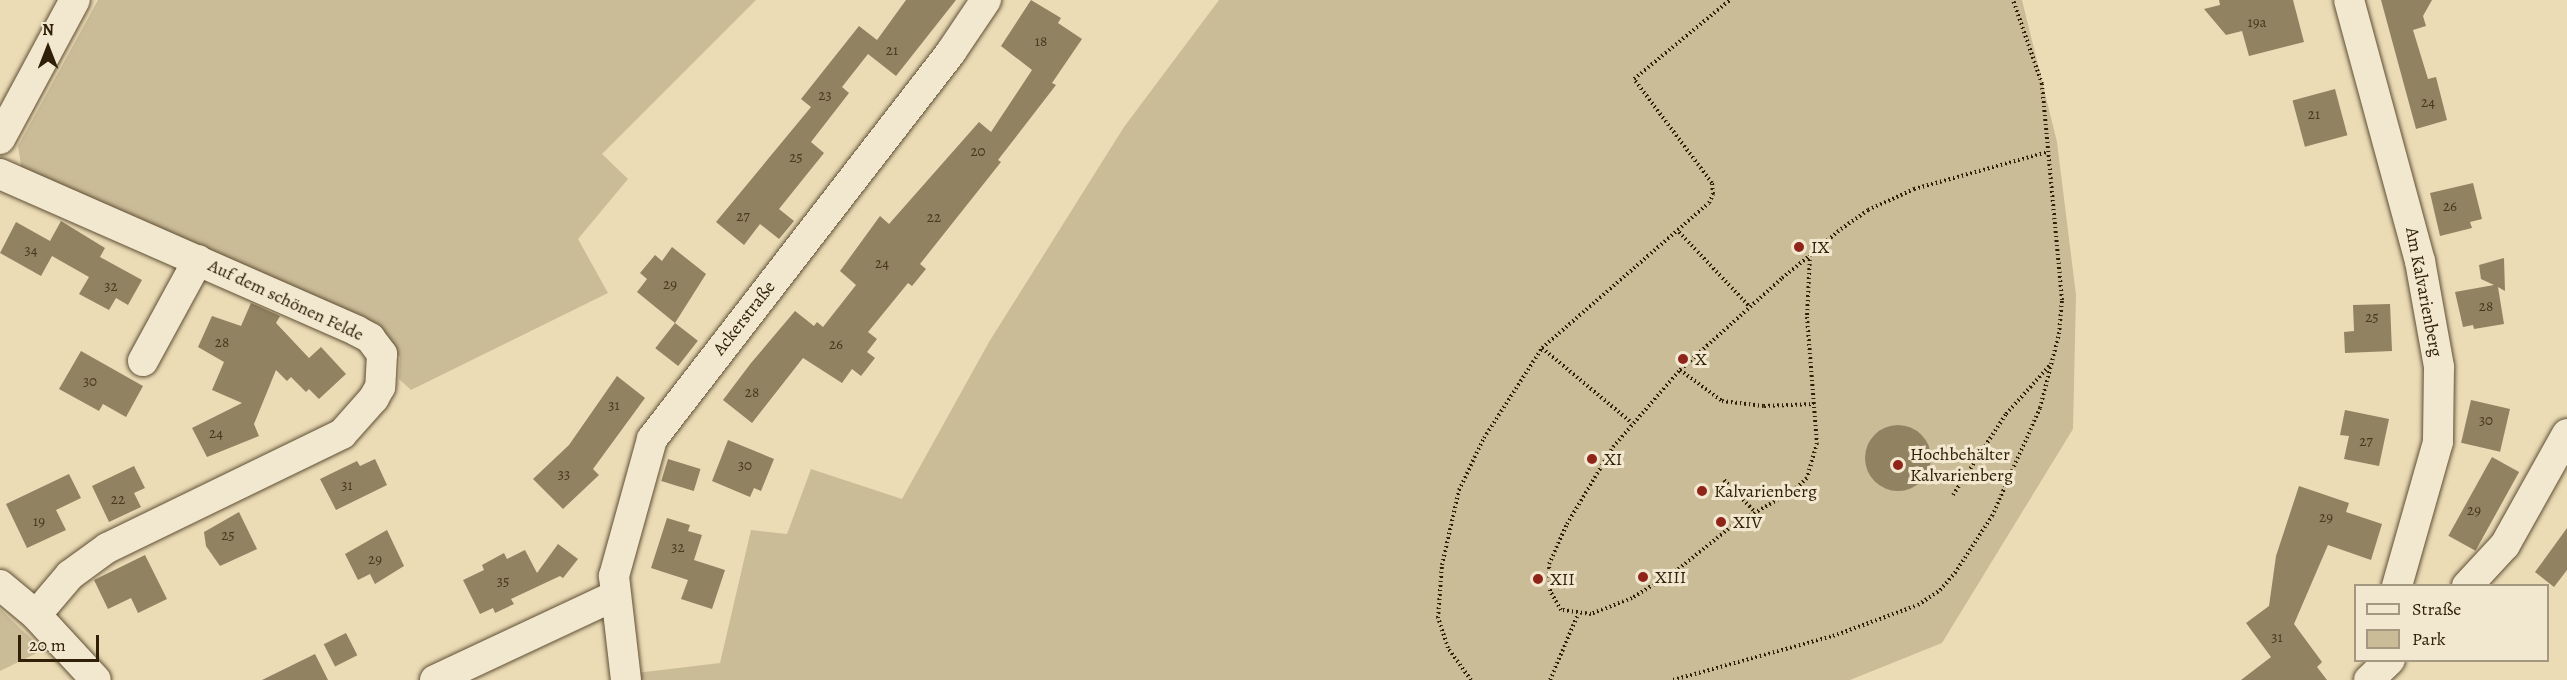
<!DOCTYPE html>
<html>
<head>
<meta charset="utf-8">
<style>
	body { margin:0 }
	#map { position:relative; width:2567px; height:680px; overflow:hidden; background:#ebdcb6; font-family:Alegreya,serif }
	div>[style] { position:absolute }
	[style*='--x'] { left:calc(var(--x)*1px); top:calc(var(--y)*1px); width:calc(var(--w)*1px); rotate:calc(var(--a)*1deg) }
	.green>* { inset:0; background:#cbbc98 }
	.building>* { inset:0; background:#918262; transform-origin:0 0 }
	.round { border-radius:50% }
	.path>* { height:4px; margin-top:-2px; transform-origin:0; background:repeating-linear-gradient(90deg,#302008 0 1.5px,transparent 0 4.5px) }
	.roads { filter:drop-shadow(0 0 2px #5f4f34) drop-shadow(0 0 2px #5f4f34) }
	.minor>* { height:30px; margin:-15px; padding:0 15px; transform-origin:15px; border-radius:15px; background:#f2e8d0 }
	.dots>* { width:16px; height:16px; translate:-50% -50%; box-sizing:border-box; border:3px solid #f2e8d0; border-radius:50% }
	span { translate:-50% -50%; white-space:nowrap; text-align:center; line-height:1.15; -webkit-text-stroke:6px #f2e8d0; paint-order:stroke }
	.number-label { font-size:15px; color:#48381e }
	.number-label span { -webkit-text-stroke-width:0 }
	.poi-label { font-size:18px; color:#302008 }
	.left { translate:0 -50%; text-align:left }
	.street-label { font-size:18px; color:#302008 }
	.legend { position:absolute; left:2354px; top:584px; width:195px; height:78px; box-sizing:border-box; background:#f2e8d0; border:2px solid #a49880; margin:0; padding:8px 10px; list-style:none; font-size:18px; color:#302008 }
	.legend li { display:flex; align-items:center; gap:12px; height:30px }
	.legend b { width:30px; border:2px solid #a49880 }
	.north { position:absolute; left:18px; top:18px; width:60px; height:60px; -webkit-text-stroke:4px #f2e8d0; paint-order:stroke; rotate:0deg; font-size:16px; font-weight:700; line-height:24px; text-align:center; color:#302008 }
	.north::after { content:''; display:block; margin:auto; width:21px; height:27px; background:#302008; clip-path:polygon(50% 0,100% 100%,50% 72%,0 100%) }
	.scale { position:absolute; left:18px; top:635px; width:81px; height:27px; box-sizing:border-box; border:3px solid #302008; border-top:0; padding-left:8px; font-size:18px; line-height:21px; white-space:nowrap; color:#302008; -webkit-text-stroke:4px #f2e8d0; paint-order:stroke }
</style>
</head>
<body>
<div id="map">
	<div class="green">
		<div style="clip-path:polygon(98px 0,756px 0,602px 154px,628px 179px,578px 239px,608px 293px,411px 390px,399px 379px,400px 357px,379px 329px,22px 171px,18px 146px)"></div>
		<div style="clip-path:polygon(1219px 0,2022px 0,2057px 142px,2076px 295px,2073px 429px,1942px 643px,1850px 680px,637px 680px,636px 673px,720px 663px,751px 530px,787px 534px,811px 469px,902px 499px,989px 342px,1124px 127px)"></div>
		<div style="clip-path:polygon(0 609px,43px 650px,0 671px)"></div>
	</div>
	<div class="building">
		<div style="clip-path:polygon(906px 0,956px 0,896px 76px,868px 54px,842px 87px,849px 93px,811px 142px,824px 153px,779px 209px,794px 221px,779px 239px,760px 224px,744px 245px,716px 222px,811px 107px,801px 99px,859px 26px,877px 40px)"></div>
		<div style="clip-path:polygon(1031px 0,1061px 18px,1058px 23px,1082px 39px,1052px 83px,1056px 85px,998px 160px,1001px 162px,920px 264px,926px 269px,912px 286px,908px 283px,868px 332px,877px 339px,867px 352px,875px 358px,861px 376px,852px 369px,842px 383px,803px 358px,752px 423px,723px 400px,751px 363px,795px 311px,814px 326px,817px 322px,823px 327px,856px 285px,840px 271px,880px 216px,889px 224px,979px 122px,991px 132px,1032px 70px,1001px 46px)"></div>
		<div style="clip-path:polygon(2219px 0,2293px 0,2304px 42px,2249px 56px,2242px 31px,2226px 35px,2204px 9px,2220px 5px)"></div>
		<div style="clip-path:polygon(2381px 0,2432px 0,2423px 16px,2426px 26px,2413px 30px,2428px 79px,2436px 77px,2447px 120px,2416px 129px)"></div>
		<div style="left:2335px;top:89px;width:48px;height:44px;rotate:75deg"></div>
		<div style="clip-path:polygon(2473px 183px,2482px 219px,2470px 222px,2472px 228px,2440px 236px,2430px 193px)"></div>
		<div style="clip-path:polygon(61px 221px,105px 248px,100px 257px,142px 280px,128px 305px,116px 298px,109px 310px,79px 294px,89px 277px,52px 256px,41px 276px,0 253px,16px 222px,50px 241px)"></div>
		<div style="clip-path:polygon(672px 247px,706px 274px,675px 323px,637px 292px,647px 279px,640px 273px,655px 255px,662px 261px)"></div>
		<div style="clip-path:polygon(2504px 258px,2505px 291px,2498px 287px,2504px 324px,2474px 329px,2473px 325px,2463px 327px,2455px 292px,2494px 285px,2481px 279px,2479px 265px)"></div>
		<div style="clip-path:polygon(251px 303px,280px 316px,276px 323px,309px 358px,321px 347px,346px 374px,319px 399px,309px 389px,306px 392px,291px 377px,287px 381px,276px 370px,254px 424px,259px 436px,207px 457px,192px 428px,242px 403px,212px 390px,224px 362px,198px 347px,212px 316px,241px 326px)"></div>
		<div style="clip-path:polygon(2390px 304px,2392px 351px,2345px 353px,2344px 332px,2354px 331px,2353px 305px)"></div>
		<div style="left:675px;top:323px;width:29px;height:32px;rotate:38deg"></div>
		<div style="clip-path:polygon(81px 351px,143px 386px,126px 417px,103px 404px,99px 411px,59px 389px)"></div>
		<div style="clip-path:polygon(617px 376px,645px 398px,593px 469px,599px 475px,563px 509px,533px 479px,569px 445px)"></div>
		<div style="left:2471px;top:400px;width:40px;height:44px;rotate:13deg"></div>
		<div style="clip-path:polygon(2345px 410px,2389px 419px,2379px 466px,2344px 459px,2349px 436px,2340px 435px)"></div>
		<div class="round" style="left:1865px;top:425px;width:66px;height:66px"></div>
		<div style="clip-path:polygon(728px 440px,774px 459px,761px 491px,754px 488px,750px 497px,712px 481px)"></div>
		<div style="left:2492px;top:457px;width:31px;height:90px;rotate:29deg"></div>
		<div style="clip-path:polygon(375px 459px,387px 485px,336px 510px,320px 479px,357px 461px,360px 466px)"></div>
		<div style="left:668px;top:459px;width:34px;height:23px;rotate:17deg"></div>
		<div style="clip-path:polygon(134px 466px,145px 488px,134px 493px,141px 507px,109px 522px,92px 486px)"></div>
		<div style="clip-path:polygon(69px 474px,81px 498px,56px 510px,66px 530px,27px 548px,6px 504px)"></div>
		<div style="clip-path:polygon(2299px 486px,2349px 503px,2346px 512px,2382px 524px,2371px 560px,2328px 545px,2294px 624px,2322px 662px,2317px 667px,2327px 680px,2241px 680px,2271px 657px,2246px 623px,2269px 606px,2276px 556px)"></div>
		<div style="clip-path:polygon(239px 512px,257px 549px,220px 566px,206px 546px,204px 532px)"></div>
		<div style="clip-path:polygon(667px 518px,690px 525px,688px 531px,702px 535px,694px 560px,725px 570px,712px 609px,681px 599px,688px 580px,651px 568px)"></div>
		<div style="clip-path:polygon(2567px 528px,2567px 570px,2554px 587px,2535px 572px)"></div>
		<div style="clip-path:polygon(387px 530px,404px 566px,375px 584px,370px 574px,358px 580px,345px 554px)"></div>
		<div style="clip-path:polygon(558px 544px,578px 559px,563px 578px,560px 576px,511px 599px,514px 604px,495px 613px,493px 608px,480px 614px,463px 580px,484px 570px,482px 565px,504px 553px,507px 559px,525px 550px,537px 573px)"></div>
		<div style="clip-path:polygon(145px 555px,167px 599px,138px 613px,131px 598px,108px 609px,94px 580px)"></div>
		<div style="left:346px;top:633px;width:25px;height:25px;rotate:63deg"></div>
		<div style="clip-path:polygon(315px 654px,328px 680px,262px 680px)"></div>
	</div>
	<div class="path">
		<div style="--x:1679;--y:232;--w:103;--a:46.6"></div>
		<div style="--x:1810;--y:255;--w:62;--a:92.8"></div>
		<div style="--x:1807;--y:317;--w:126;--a:85.5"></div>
		<div style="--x:1817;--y:443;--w:36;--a:106"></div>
		<div style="--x:1807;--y:478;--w:18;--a:137"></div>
		<div style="--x:1794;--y:490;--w:72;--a:149.9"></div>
		<div style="--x:1732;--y:526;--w:70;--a:141.3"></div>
		<div style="--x:1677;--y:570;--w:53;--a:148.1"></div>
		<div style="--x:1632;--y:598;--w:44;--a:158.7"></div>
		<div style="--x:1591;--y:614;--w:30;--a:-172"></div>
		<div style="--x:1561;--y:610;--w:22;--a:-120"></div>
		<div style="--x:1550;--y:591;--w:27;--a:-92"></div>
		<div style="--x:1549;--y:564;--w:44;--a:-65.8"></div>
		<div style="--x:1567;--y:524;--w:90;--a:-59.1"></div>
		<div style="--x:1613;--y:447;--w:102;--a:-49"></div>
		<div style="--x:1680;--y:370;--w:137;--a:-42"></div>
		<div style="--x:1782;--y:278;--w:36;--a:-39"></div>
		<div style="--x:1810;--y:255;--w:40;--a:-40"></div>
		<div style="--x:1841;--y:229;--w:33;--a:-35"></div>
		<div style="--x:1868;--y:210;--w:51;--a:-24.5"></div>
		<div style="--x:1914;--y:189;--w:138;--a:-15.5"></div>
		<div style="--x:1542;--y:348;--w:117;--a:39.8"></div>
		<div style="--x:1680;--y:370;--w:52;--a:36.4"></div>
		<div style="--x:1722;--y:401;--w:42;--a:6.8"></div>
		<div style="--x:1764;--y:406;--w:50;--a:-2.3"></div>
		<div style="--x:1724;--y:480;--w:43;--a:45.9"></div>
		<div style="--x:1953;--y:495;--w:97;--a:-56.8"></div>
		<div style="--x:2006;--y:414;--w:67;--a:-48"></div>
		<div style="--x:1471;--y:680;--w:39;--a:-126"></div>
		<div style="--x:1448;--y:648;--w:32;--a:-108"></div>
		<div style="--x:1438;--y:618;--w:53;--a:-85.7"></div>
		<div style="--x:1442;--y:565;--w:77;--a:-77.2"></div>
		<div style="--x:1459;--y:490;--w:58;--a:-64.3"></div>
		<div style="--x:1484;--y:438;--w:107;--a:-57.2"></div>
		<div style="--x:1542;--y:348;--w:221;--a:-41"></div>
		<div style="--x:1709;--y:203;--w:10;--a:-66"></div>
		<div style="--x:1713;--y:194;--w:11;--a:-95"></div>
		<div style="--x:1712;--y:183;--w:130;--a:-126.9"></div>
		<div style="--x:1634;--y:79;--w:124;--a:-39.5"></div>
		<div style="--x:1550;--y:680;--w:72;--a:-67"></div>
		<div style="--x:1673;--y:680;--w:166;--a:-15.4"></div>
		<div style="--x:1833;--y:636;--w:90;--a:-20"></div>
		<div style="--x:1918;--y:605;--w:27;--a:-34"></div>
		<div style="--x:1940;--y:590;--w:23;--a:-49"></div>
		<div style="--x:1955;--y:573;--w:68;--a:-57"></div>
		<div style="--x:1992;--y:516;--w:118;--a:-66"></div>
		<div style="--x:2040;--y:408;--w:76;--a:-75.6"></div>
		<div style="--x:2059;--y:334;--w:34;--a:-85"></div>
		<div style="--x:2062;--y:300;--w:217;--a:-95.3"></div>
		<div style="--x:2042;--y:84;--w:89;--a:-109"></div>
	</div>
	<div class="roads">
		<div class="minor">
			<div style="--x:2349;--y:0;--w:270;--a:74.8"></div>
			<div style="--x:2420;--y:261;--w:108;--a:79.8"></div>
			<div style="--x:2439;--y:367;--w:75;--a:90.8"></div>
			<div style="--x:2438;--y:442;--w:150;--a:105.9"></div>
			<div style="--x:0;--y:139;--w:158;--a:-61.7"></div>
			<div style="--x:0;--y:174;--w:390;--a:23.7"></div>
			<div style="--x:357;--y:331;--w:15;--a:28"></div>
			<div style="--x:370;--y:338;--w:20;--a:53"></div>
			<div style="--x:382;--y:354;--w:33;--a:93"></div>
			<div style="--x:380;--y:387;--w:13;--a:119"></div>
			<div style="--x:374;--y:398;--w:48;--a:131.6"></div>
			<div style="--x:342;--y:434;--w:261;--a:154.1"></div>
			<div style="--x:107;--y:548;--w:46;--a:143.9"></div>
			<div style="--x:70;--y:575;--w:52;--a:130.4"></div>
			<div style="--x:143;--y:361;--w:115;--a:-61.4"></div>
			<div style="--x:0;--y:585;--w:47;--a:39.8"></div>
			<div style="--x:36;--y:615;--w:88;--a:47.3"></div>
			<div style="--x:2467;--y:586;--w:56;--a:-47.2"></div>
			<div style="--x:2505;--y:545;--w:127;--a:-60.8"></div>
			<div style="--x:435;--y:680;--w:198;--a:-25.1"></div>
			<div style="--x:626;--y:680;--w:105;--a:-96.6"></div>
			<div style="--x:614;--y:576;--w:142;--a:-74.5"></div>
			<div style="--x:652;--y:439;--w:489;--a:-52.3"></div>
			<div style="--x:951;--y:52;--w:63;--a:-56.1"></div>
			<div style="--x:2369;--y:680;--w:29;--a:-44"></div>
		</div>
	</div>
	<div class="dots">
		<div style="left:1799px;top:247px;background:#8f2418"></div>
		<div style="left:1683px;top:359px;background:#8f2418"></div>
		<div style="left:1592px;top:459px;background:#8f2418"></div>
		<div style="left:1898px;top:465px;background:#8f2418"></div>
		<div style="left:1702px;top:491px;background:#8f2418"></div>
		<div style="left:1721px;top:522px;background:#8f2418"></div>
		<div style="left:1643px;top:577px;background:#8f2418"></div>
		<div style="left:1538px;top:579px;background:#8f2418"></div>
	</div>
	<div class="number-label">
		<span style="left:2257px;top:23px">19a</span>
		<span style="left:1041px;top:42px">18</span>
		<span style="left:892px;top:51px">21</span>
		<span style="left:825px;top:96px">23</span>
		<span style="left:2428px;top:103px">24</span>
		<span style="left:2314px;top:115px">21</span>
		<span style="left:978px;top:152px">20</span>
		<span style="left:796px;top:158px">25</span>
		<span style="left:2450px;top:207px">26</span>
		<span style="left:743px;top:217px">27</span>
		<span style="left:934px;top:218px">22</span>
		<span style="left:31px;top:251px">34</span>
		<span style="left:882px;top:264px">24</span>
		<span style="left:670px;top:285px">29</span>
		<span style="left:111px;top:287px">32</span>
		<span style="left:2486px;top:307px">28</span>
		<span style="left:2372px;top:318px">25</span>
		<span style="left:222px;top:343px">28</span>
		<span style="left:836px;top:345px">26</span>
		<span style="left:90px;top:382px">30</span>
		<span style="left:752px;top:393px">28</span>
		<span style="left:614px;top:406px">31</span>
		<span style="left:2486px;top:421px">30</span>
		<span style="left:216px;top:434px">24</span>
		<span style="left:2366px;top:442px">27</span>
		<span style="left:745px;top:466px">30</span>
		<span style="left:564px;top:475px">33</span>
		<span style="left:347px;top:486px">31</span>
		<span style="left:118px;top:500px">22</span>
		<span style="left:2474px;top:511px">29</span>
		<span style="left:2326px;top:518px">29</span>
		<span style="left:39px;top:522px">19</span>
		<span style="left:228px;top:536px">25</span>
		<span style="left:678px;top:548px">32</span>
		<span style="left:375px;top:560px">29</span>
		<span style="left:503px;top:582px">35</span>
		<span style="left:2277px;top:638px">31</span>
	</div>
	<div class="poi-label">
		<span class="left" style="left:1811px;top:247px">IX</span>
		<span class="left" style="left:1695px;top:359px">X</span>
		<span class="left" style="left:1910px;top:465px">Hochbehälter<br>Kalvarienberg</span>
		<span class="left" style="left:1604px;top:459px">XI</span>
		<span class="left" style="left:1714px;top:491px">Kalvarienberg</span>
		<span class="left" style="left:1733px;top:522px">XIV</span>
		<span class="left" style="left:1655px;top:577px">XIII</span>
		<span class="left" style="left:1550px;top:579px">XII</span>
	</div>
	<div class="street-label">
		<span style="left:2424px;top:292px;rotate:79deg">Am Kalvarienberg</span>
		<span style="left:286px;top:300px;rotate:25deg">Auf dem schönen Felde</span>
		<span style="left:744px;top:318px;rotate:-52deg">Ackerstraße</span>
	</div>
	<ul class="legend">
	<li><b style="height:8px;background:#f2e8d0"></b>Straße</li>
	<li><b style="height:16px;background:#cbbc98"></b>Park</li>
	</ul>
	<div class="north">N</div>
	<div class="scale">20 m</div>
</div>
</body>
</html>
